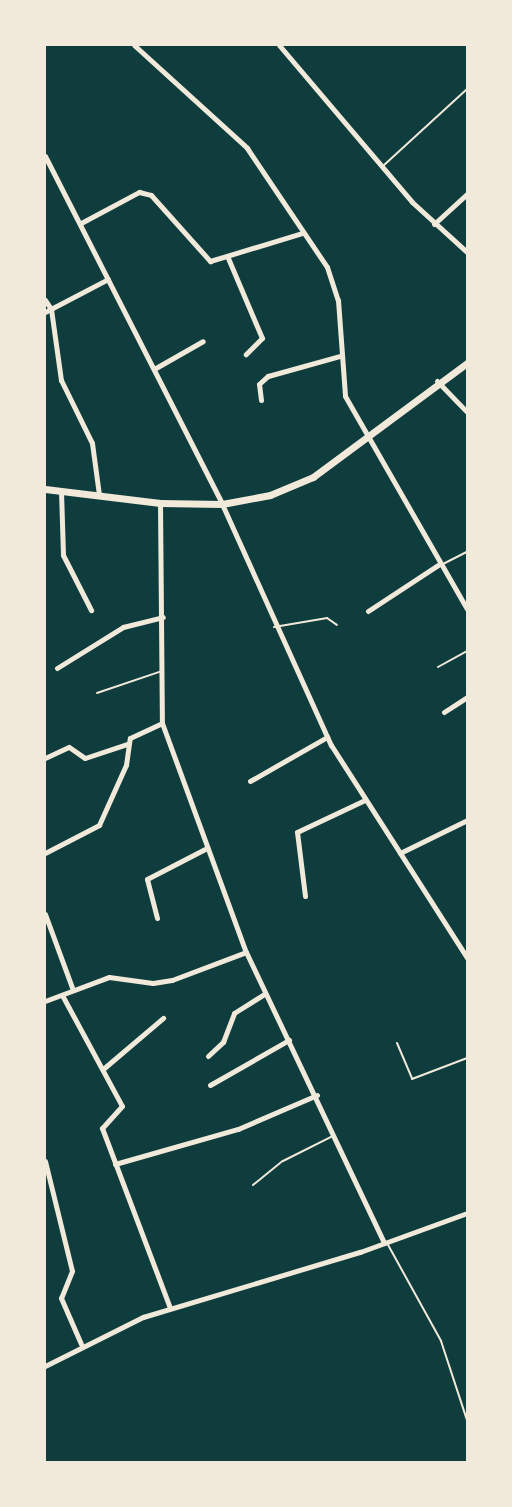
<!DOCTYPE html>
<html>
<head>
<meta charset="utf-8">
<style>
	body { margin:0 }
	#map { position:relative; width:512px; height:1507px; overflow:hidden; background:#0f3d3e; font-family:Montserrat,sans-serif }
	div>[style] { position:absolute }
	[style*='--x'] { left:calc(var(--x)*1px); top:calc(var(--y)*1px); width:calc(var(--w)*1px); rotate:calc(var(--a)*1deg) }
	.service>* { height:2px; margin:-1px; padding:0 1px; transform-origin:1px; border-radius:1px; background:#f1e9da }
	.minor>* { height:5px; margin:-2.5px; padding:0 2.5px; transform-origin:2.5px; border-radius:2.5px; background:#f1e9da }
	.secondary>* { height:7px; margin:-3.5px; padding:0 3.5px; transform-origin:3.5px; border-radius:3.5px; background:#f1e9da }
	span { translate:-50% -50%; white-space:nowrap; text-align:center; line-height:1.15; -webkit-text-stroke:4.5px #f1e9da; paint-order:stroke }
	.frame { position:absolute; inset:0; border:46px solid #f1e9da; pointer-events:none }
</style>
</head>
<body>
<div id="map">
	<div class="service">
		<div style="--x:383;--y:166;--w:114;--a:-42.5"></div>
		<div style="--x:443;--y:564;--w:27;--a:-27"></div>
		<div style="--x:274;--y:627;--w:54;--a:-9.6"></div>
		<div style="--x:327;--y:618;--w:12;--a:35"></div>
		<div style="--x:438;--y:667;--w:33;--a:-29"></div>
		<div style="--x:97;--y:693;--w:69;--a:-18.7"></div>
		<div style="--x:397;--y:1043;--w:39;--a:67"></div>
		<div style="--x:412;--y:1079;--w:59;--a:-20.9"></div>
		<div style="--x:253;--y:1185;--w:38;--a:-39"></div>
		<div style="--x:283;--y:1161;--w:56;--a:-26.6"></div>
		<div style="--x:387;--y:1243;--w:112;--a:61.1"></div>
		<div style="--x:441;--y:1341;--w:83;--a:71.8"></div>
	</div>
	<div class="minor">
		<div style="--x:134;--y:45;--w:153;--a:42.3"></div>
		<div style="--x:247;--y:148;--w:143;--a:56.1"></div>
		<div style="--x:327;--y:267;--w:35;--a:72"></div>
		<div style="--x:338;--y:300;--w:96;--a:85.8"></div>
		<div style="--x:345;--y:396;--w:245;--a:60.2"></div>
		<div style="--x:279;--y:45;--w:206;--a:49.7"></div>
		<div style="--x:412;--y:202;--w:74;--a:42.3"></div>
		<div style="--x:45;--y:156;--w:390;--a:63"></div>
		<div style="--x:222;--y:504;--w:265;--a:65.7"></div>
		<div style="--x:331;--y:745;--w:253;--a:57.4"></div>
		<div style="--x:81;--y:223;--w:66;--a:-28.1"></div>
		<div style="--x:139;--y:192;--w:12;--a:14"></div>
		<div style="--x:151;--y:195;--w:89;--a:48.2"></div>
		<div style="--x:210;--y:261;--w:96;--a:-16.9"></div>
		<div style="--x:434;--y:224;--w:45;--a:-42.3"></div>
		<div style="--x:228;--y:258;--w:87;--a:67"></div>
		<div style="--x:262;--y:338;--w:23;--a:135"></div>
		<div style="--x:45;--y:300;--w:11;--a:56"></div>
		<div style="--x:51;--y:309;--w:72;--a:82"></div>
		<div style="--x:61;--y:380;--w:70;--a:63.8"></div>
		<div style="--x:92;--y:443;--w:52;--a:82.3"></div>
		<div style="--x:45;--y:312;--w:71;--a:-27.6"></div>
		<div style="--x:154;--y:369;--w:56;--a:-29.7"></div>
		<div style="--x:437;--y:381;--w:43;--a:45.9"></div>
		<div style="--x:261;--y:400;--w:16;--a:-97"></div>
		<div style="--x:259;--y:384;--w:12;--a:-42"></div>
		<div style="--x:268;--y:376;--w:75;--a:-15.5"></div>
		<div style="--x:61;--y:491;--w:64;--a:88.2"></div>
		<div style="--x:63;--y:555;--w:62;--a:63"></div>
		<div style="--x:160;--y:503;--w:220;--a:89.5"></div>
		<div style="--x:162;--y:723;--w:244;--a:69.9"></div>
		<div style="--x:246;--y:952;--w:322;--a:64.6"></div>
		<div style="--x:368;--y:611;--w:84;--a:-33.3"></div>
		<div style="--x:57;--y:668;--w:78;--a:-31.8"></div>
		<div style="--x:123;--y:627;--w:41;--a:-14"></div>
		<div style="--x:444;--y:712;--w:27;--a:-33"></div>
		<div style="--x:45;--y:758;--w:26;--a:-25"></div>
		<div style="--x:69;--y:747;--w:19;--a:35"></div>
		<div style="--x:85;--y:758;--w:44;--a:-18.4"></div>
		<div style="--x:250;--y:781;--w:89;--a:-29.7"></div>
		<div style="--x:45;--y:853;--w:61;--a:-27.4"></div>
		<div style="--x:99;--y:825;--w:66;--a:-65.8"></div>
		<div style="--x:126;--y:765;--w:27;--a:-82"></div>
		<div style="--x:130;--y:738;--w:35;--a:-25"></div>
		<div style="--x:400;--y:853;--w:75;--a:-26.2"></div>
		<div style="--x:305;--y:896;--w:64;--a:-97.1"></div>
		<div style="--x:297;--y:832;--w:75;--a:-25.2"></div>
		<div style="--x:45;--y:914;--w:81;--a:69.8"></div>
		<div style="--x:157;--y:918;--w:40;--a:-104.4"></div>
		<div style="--x:147;--y:879;--w:68;--a:-27.3"></div>
		<div style="--x:62;--y:995;--w:126;--a:61.6"></div>
		<div style="--x:122;--y:1106;--w:30;--a:132"></div>
		<div style="--x:102;--y:1128;--w:192;--a:69.3"></div>
		<div style="--x:45;--y:1001;--w:68;--a:-20.6"></div>
		<div style="--x:109;--y:977;--w:44;--a:7.8"></div>
		<div style="--x:153;--y:983;--w:19;--a:-9"></div>
		<div style="--x:172;--y:980;--w:79;--a:-20.7"></div>
		<div style="--x:208;--y:1056;--w:21;--a:-43"></div>
		<div style="--x:223;--y:1042;--w:31;--a:-69"></div>
		<div style="--x:234;--y:1013;--w:36;--a:-32"></div>
		<div style="--x:103;--y:1069;--w:79;--a:-40.4"></div>
		<div style="--x:210;--y:1085;--w:91;--a:-29.7"></div>
		<div style="--x:45;--y:1161;--w:113;--a:76.2"></div>
		<div style="--x:72;--y:1271;--w:29;--a:112"></div>
		<div style="--x:61;--y:1298;--w:50;--a:66.5"></div>
		<div style="--x:115;--y:1164;--w:128;--a:-15.9"></div>
		<div style="--x:238;--y:1129;--w:86;--a:-23.3"></div>
		<div style="--x:45;--y:1366;--w:110;--a:-26.6"></div>
		<div style="--x:143;--y:1317;--w:227;--a:-16.7"></div>
		<div style="--x:360;--y:1252;--w:114;--a:-20"></div>
	</div>
	<div class="secondary">
		<div style="--x:45;--y:489;--w:116;--a:6.9"></div>
		<div style="--x:160;--y:503;--w:62;--a:0.9"></div>
		<div style="--x:222;--y:504;--w:49;--a:-10.6"></div>
		<div style="--x:270;--y:495;--w:47;--a:-22.7"></div>
		<div style="--x:313;--y:477;--w:192;--a:-36.5"></div>
	</div>
	<div class="frame"></div>
</div>
</body>
</html>
